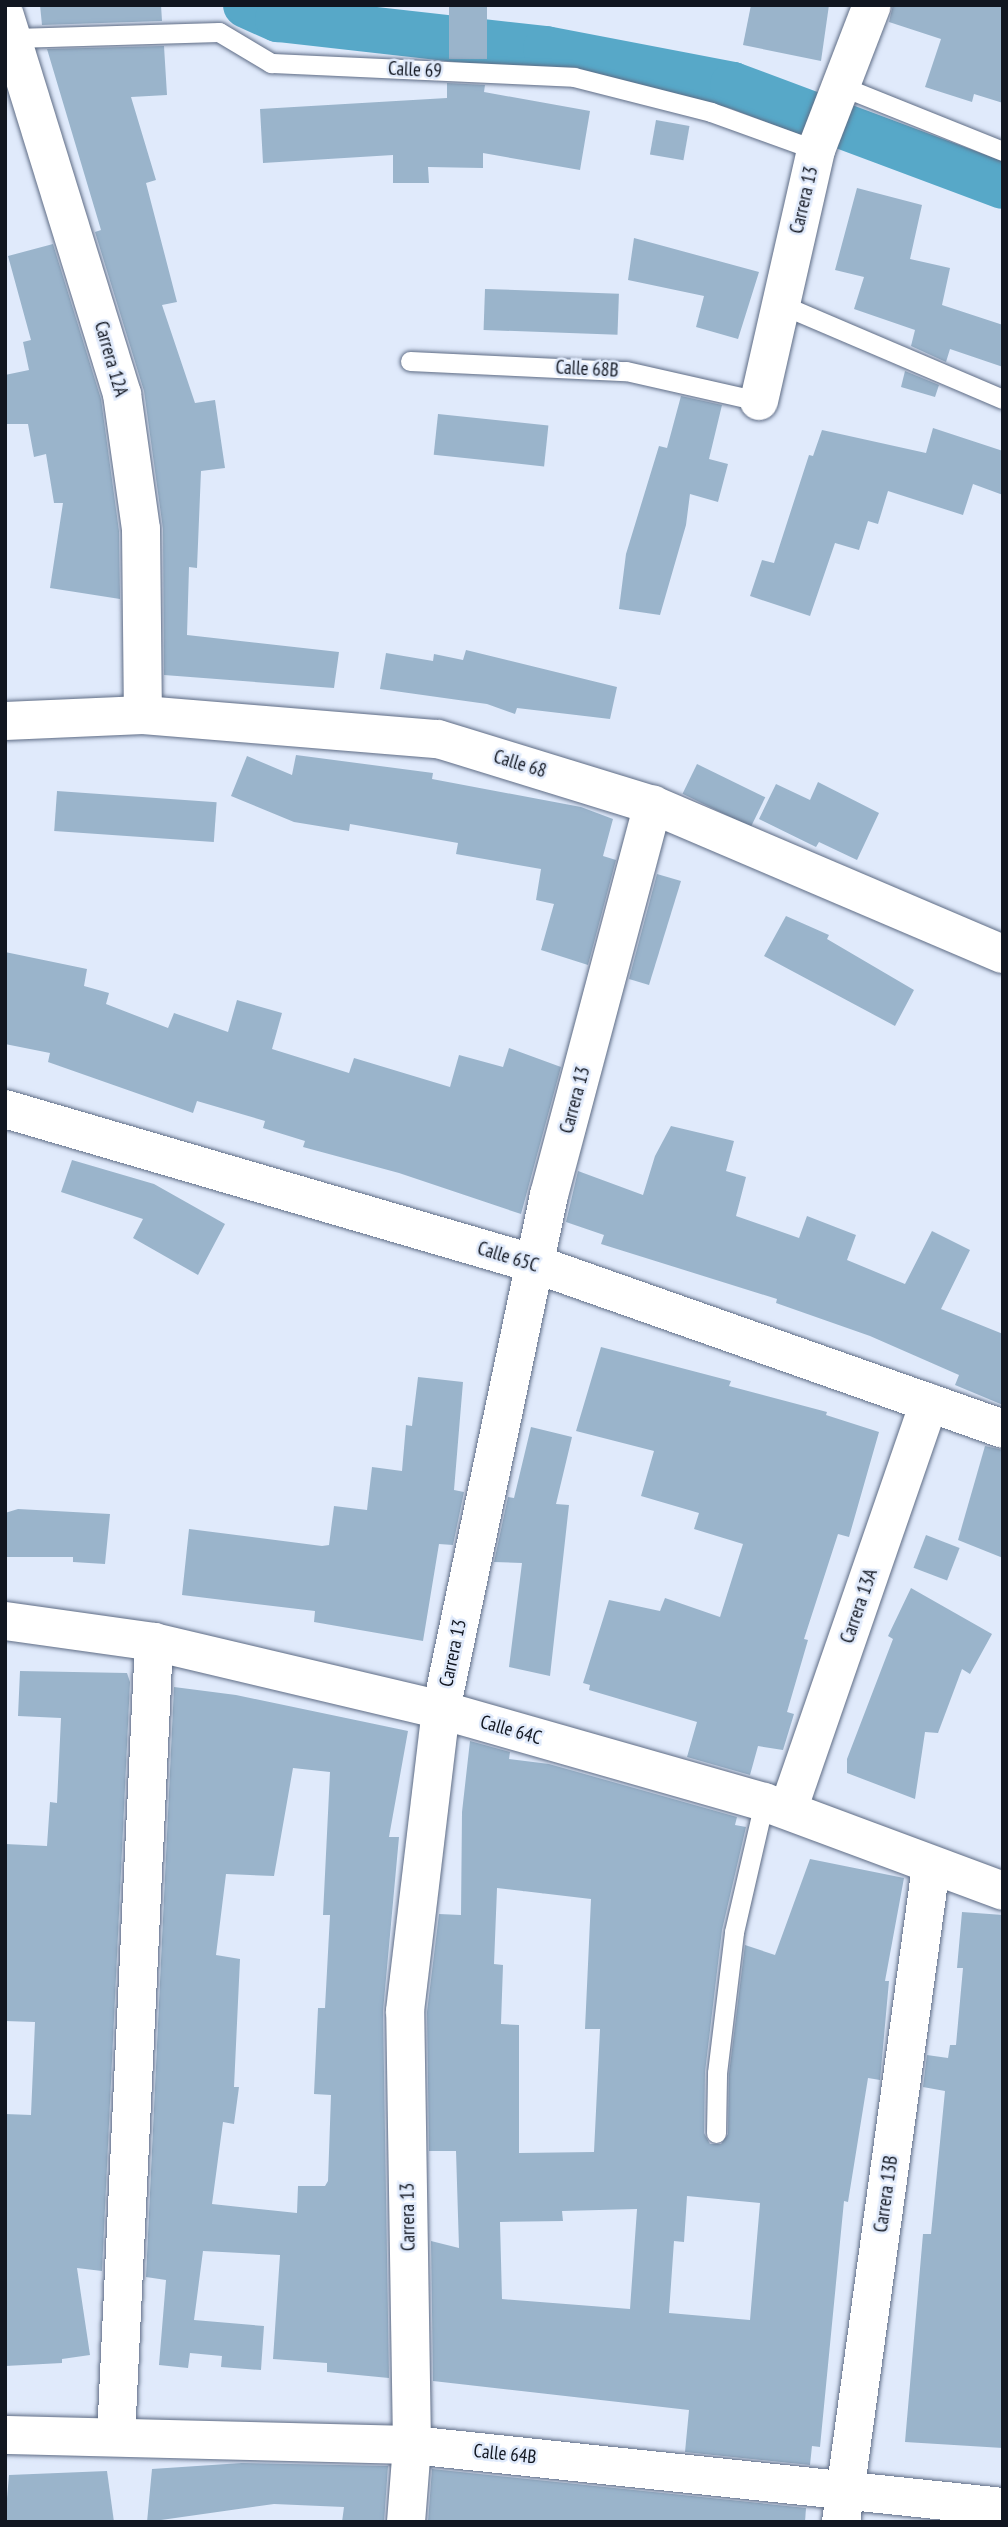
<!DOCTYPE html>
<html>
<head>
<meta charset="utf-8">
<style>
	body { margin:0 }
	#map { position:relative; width:1008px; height:2527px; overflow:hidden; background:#e0eafb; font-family:"PT Sans Narrow",sans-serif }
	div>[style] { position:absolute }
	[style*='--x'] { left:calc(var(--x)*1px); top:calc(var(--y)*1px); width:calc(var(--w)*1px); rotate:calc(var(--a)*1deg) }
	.canal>* { height:46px; margin:-23px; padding:0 23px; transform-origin:23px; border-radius:23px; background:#57a8c8 }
	.building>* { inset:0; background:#9ab4cb; transform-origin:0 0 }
	.roads { filter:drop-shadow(0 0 2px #5e6c85) drop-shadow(0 0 2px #5e6c85) }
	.lane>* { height:19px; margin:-9.5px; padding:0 9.5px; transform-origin:9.5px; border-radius:9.5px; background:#fff }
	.street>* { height:38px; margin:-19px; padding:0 19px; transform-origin:19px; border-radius:19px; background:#fff }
	.secondary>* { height:38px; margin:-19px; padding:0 19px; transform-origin:19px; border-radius:19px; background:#fff }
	span { translate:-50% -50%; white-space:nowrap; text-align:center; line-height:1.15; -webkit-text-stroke:5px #e0eafb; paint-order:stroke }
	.street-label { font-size:19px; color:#111620 }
	.frame { position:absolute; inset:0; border:7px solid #111620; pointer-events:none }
</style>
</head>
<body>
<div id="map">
	<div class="canal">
		<div style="--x:246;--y:5;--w:35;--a:24"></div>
		<div style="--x:278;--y:19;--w:270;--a:6.4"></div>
		<div style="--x:546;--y:49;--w:190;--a:10.9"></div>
		<div style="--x:733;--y:85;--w:288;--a:20.5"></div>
	</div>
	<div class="building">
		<div style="clip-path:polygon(40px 5px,161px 5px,162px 21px,42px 25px)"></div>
		<div style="left:449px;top:5px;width:38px;height:54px"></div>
		<div style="clip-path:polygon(751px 5px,829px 5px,821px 61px,743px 45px)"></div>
		<div style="clip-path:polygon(893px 5px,1003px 5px,1003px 103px,974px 94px,972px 102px,925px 87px,941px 39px,889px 22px)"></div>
		<div style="clip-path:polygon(164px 46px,167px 95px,131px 97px,156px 180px,146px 183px,177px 302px,162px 305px,195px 403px,215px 400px,225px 468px,201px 471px,197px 568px,189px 567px,187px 635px,339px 652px,334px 688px,164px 675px,163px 529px,144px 391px,95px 232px,101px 230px,47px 49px)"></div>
		<div style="clip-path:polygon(447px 83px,485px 85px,484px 92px,590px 111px,580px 170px,483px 153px,483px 168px,428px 167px,429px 183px,393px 183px,393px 155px,263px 163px,260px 109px,447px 98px)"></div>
		<div style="left:656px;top:120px;width:34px;height:35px;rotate:10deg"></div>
		<div style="clip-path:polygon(857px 188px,922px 205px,910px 259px,950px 268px,942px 305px,1003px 325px,1003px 367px,950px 349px,946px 362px,911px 346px,915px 330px,854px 309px,864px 277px,835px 270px)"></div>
		<div style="clip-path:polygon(634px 238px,759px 272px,738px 339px,696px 327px,704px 296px,628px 280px)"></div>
		<div style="clip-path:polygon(53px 244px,101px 399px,119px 531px,120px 599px,50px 588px,63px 503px,54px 503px,46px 454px,34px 457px,28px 424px,5px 424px,5px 375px,29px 370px,23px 342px,31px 340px,8px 256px)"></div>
		<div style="left:485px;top:289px;width:134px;height:41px;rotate:2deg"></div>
		<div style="clip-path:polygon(905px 371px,939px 385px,935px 397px,901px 387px)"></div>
		<div style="clip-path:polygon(681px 396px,722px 405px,709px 459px,728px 464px,718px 502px,690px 494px,686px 525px,660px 615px,619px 609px,626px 554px,659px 446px,667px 448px)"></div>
		<div style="left:438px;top:414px;width:111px;height:41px;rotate:6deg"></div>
		<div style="clip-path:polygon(933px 428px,1003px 451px,1003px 495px,973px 484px,963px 515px,888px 491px,878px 524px,868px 521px,859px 550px,835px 543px,810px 616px,750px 596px,762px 560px,774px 563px,809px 455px,813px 456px,822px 430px,926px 453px)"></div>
		<div style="clip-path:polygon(466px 650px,617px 687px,610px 719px,517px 708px,515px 714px,487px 704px,380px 689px,386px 653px,433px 661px,434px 654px,463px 660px)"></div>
		<div style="clip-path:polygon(296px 755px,433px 773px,432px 779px,581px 807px,613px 819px,603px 856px,616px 860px,588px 965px,541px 950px,554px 904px,536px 900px,541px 869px,456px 854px,458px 843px,350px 824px,349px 831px,294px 822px,231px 796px,247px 756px,292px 775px)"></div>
		<div style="left:697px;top:764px;width:76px;height:33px;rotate:26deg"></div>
		<div style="clip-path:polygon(818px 782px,879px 813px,857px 860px,819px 842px,816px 847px,759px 819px,776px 784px,810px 800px)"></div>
		<div style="left:57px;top:791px;width:160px;height:40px;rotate:4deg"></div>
		<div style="clip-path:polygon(657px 874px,681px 881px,649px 985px,629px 979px)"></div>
		<div style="clip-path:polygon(786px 916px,829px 935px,827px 939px,914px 990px,895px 1026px,764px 956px)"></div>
		<div style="clip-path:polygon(5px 952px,87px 969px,84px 986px,109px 993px,106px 1004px,168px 1028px,174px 1013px,228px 1032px,237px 1000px,282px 1013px,272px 1049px,349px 1073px,354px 1058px,450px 1087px,459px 1055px,503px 1067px,509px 1048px,561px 1067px,521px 1214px,399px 1173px,303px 1147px,305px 1141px,263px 1128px,265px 1121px,197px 1101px,193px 1113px,48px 1062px,50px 1053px,5px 1044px)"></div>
		<div style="clip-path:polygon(671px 1126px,734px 1141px,726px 1171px,746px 1177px,736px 1216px,799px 1238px,807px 1216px,856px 1235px,847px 1260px,905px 1284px,932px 1231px,970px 1250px,941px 1309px,1003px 1334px,1003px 1405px,955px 1385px,959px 1375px,870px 1336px,776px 1303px,777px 1299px,601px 1244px,604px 1235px,566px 1222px,578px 1171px,643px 1195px,655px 1156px)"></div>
		<div style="clip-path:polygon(72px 1160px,154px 1184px,225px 1224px,198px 1275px,133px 1238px,143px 1219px,61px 1192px)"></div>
		<div style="clip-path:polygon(601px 1347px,731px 1381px,729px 1386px,827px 1412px,826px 1415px,879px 1432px,849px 1537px,838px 1534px,804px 1639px,808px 1640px,787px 1712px,794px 1714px,783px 1750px,758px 1746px,750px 1775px,687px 1757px,697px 1722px,589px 1690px,590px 1685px,583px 1683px,609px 1600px,660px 1611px,665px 1598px,720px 1617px,743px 1544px,694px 1529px,699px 1513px,641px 1496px,654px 1451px,576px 1431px)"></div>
		<div style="clip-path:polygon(418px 1377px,463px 1382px,454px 1490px,464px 1492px,453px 1545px,439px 1544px,423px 1641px,314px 1622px,315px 1611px,182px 1595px,189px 1529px,322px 1546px,329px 1545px,334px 1506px,367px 1510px,372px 1467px,402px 1471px,406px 1425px,412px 1426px)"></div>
		<div style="clip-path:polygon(531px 1427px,572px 1437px,556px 1504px,569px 1505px,550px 1676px,509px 1667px,522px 1563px,494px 1562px,508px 1497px,514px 1498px)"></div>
		<div style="clip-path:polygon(985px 1446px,1003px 1450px,1003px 1558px,958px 1540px)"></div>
		<div style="clip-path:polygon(18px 1509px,110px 1514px,105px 1564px,73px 1562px,73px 1557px,5px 1557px,5px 1513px)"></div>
		<div style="left:926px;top:1535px;width:36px;height:35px;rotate:21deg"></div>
		<div style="clip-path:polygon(911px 1588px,992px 1634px,970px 1674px,962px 1669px,938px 1733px,925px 1732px,915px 1799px,847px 1773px,847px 1759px,893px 1639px,888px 1636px)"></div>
		<div style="clip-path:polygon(20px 1671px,127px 1673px,130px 1682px,102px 2271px,77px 2268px,90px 2355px,62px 2359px,62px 2363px,5px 2366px,5px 2114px,31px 2115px,35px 2022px,5px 2021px,5px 1844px,47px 1846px,50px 1802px,57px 1803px,61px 1718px,18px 1716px)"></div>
		<div style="clip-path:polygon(evenodd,174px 1687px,236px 1695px,408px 1731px,389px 1837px,399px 1837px,383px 2011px,389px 2378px,327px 2372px,327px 2363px,273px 2359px,280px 2255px,203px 2251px,194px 2320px,264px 2326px,261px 2370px,221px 2367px,222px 2356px,190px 2353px,188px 2368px,159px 2365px,166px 2280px,146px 2277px,174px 1687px,293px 1768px,330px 1772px,323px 1915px,330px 1915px,325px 2008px,318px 2008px,314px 2094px,331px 2095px,328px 2181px,325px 2186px,298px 2186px,297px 2213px,212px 2204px,223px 2122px,234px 2124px,239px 2087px,234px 2087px,240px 1959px,216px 1955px,226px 1874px,274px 1876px,293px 1768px)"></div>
		<div style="clip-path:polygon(evenodd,470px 1741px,510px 1752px,509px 1759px,549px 1764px,737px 1817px,735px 1825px,746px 1827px,722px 1930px,705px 2072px,704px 2133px,710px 2144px,721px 2144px,728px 2134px,729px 2074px,745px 1945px,775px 1955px,810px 1859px,904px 1878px,885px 1981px,889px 1981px,880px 2080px,868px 2078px,848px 2202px,844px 2201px,820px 2447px,812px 2446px,810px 2465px,685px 2452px,689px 2410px,433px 2381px,431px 2241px,459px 2248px,456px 2151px,429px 2151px,427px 2012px,439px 1914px,461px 1915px,462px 1812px,470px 1741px,497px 1888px,591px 1899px,585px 2029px,600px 2029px,594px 2152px,519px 2153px,519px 2025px,501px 2024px,503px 1965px,494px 1964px,497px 1888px,470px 1741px,687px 2196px,760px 2203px,750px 2320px,669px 2313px,674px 2241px,684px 2242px,687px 2196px,470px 1741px,637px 2209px,630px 2309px,502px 2299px,500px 2222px,563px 2221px,562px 2211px,637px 2209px)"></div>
		<div style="clip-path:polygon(962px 1912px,1003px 1915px,1003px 2448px,905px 2442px,923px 2234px,931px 2234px,945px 2091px,923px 2087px,927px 2055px,948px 2058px,950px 2045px,956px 2045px,963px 1968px,957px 1968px)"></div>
		<div style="clip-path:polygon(242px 2463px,388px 2466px,384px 2522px,342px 2522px,344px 2507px,274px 2504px,147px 2522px,152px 2469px)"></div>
		<div style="clip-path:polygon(432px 2469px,806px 2508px,805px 2522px,428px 2522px)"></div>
		<div style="clip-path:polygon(107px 2471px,114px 2522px,5px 2522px,9px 2475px)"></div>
	</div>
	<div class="roads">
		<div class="lane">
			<div style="--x:14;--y:38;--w:205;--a:-1.7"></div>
			<div style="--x:219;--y:32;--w:61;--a:30.8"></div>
			<div style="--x:271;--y:63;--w:303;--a:2.6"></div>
			<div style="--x:574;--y:77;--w:141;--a:14.3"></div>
			<div style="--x:711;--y:112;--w:112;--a:19.9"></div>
			<div style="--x:841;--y:86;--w:175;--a:21.9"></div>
			<div style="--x:780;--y:304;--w:242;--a:23.1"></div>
			<div style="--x:410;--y:361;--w:216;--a:2.7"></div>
			<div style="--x:626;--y:371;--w:136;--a:12.7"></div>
			<div style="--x:716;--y:2133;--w:60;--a:-89"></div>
			<div style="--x:717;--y:2073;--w:142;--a:-83.1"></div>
			<div style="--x:734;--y:1932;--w:133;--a:-77"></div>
		</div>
		<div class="street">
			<div style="--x:5;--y:16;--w:396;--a:72.8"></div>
			<div style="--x:122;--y:394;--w:136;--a:82"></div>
			<div style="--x:141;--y:529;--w:186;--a:89.4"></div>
			<div style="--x:759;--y:401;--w:257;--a:-77.2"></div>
			<div style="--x:816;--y:150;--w:155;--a:-68.9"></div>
			<div style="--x:5;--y:721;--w:138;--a:-2.5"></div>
			<div style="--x:143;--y:715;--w:296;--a:4.7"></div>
			<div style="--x:438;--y:739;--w:225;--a:17.1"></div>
			<div style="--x:653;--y:805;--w:380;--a:23.1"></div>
			<div style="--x:5;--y:1109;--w:552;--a:16.3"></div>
			<div style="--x:535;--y:1264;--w:496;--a:19.4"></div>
			<div style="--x:5;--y:1621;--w:150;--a:8"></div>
			<div style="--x:154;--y:1642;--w:295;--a:13.3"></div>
			<div style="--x:441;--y:1710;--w:336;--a:15.9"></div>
			<div style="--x:764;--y:1802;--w:255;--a:20.4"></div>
			<div style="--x:788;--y:1810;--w:431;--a:-70.9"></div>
			<div style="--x:116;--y:2437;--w:796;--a:-87.26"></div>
			<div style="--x:406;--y:2522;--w:77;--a:-85.5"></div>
			<div style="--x:412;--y:2445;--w:434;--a:-90.9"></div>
			<div style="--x:405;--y:2011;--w:303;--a:-83.2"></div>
			<div style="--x:441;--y:1710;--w:526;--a:-78.16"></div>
			<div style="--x:549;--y:1195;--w:404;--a:-75.1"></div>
			<div style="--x:841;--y:2522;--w:661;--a:-82.18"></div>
		</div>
		<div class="secondary">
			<div style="--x:5;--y:2435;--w:407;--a:1.4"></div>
			<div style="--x:412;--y:2445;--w:594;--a:5.99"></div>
		</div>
	</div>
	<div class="street-label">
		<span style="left:415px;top:70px;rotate:3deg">Calle 69</span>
		<span style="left:804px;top:200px;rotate:-77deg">Carrera 13</span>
		<span style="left:111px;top:359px;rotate:74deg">Carrera 12A</span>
		<span style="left:587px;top:369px;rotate:3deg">Calle 68B</span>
		<span style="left:520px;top:764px;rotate:17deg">Calle 68</span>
		<span style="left:575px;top:1100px;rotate:-75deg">Carrera 13</span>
		<span style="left:508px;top:1257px;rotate:17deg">Calle 65C</span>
		<span style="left:859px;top:1606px;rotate:-71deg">Carrera 13A</span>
		<span style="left:453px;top:1653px;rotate:-78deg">Carrera 13</span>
		<span style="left:511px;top:1730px;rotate:16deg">Calle 64C</span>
		<span style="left:886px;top:2194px;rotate:-82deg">Carrera 13B</span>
		<span style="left:408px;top:2217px;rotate:-91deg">Carrera 13</span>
		<span style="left:505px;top:2454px;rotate:6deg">Calle 64B</span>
	</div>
	<div class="frame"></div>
</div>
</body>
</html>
